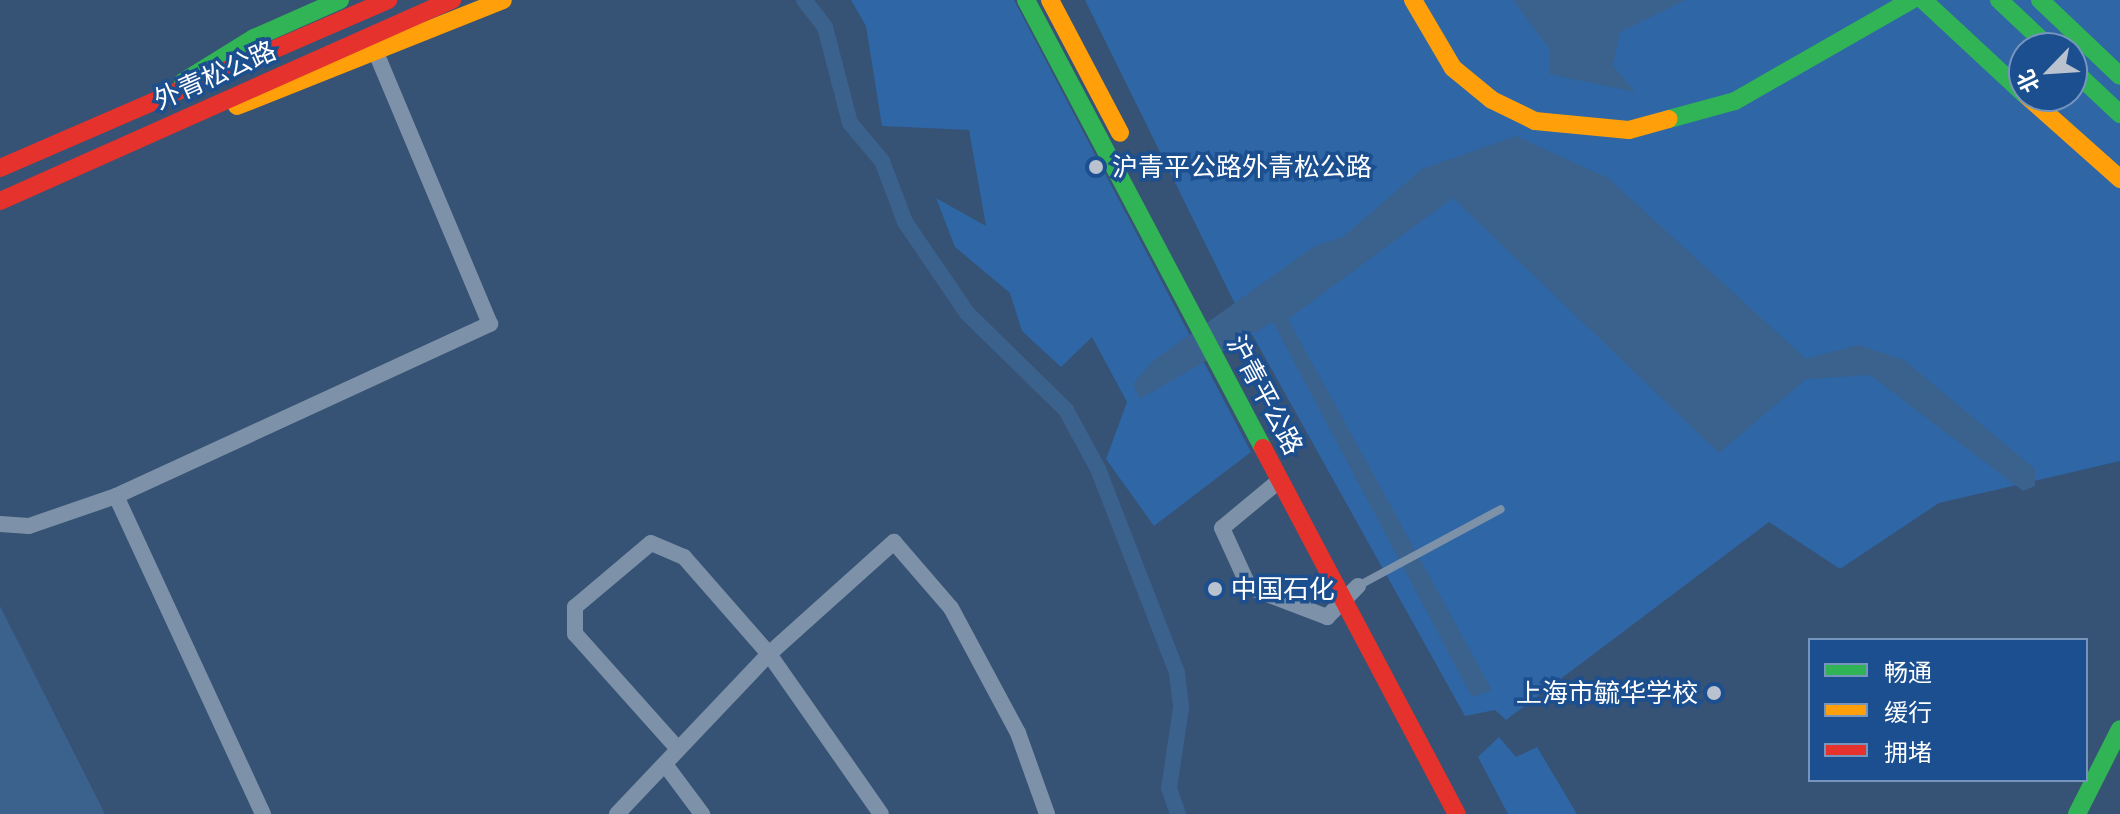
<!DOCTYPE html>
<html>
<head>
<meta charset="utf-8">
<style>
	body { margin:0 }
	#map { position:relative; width:2120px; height:814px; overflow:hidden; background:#365274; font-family:Manrope,"Noto Sans SC",sans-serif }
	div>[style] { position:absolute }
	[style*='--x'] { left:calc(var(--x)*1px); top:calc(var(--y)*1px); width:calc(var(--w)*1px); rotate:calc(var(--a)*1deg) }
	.green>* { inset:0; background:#2f66a5 }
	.water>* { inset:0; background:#3b618d }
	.canal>* { height:16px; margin:-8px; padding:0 8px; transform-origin:8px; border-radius:8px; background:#3b618d }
	.lane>* { height:8px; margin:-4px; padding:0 4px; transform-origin:4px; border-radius:4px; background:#7d92a8 }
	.street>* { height:16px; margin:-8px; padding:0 8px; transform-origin:8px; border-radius:8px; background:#7d92a8 }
	.fast>* { height:18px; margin:-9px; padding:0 9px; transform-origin:9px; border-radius:9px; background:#30b455 }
	.slow>* { height:18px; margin:-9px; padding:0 9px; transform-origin:9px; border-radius:9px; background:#ff9f0a }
	.jam>* { height:18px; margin:-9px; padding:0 9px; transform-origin:9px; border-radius:9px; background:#e5322d }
	.dots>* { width:22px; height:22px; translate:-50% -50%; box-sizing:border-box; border:4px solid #1b4f8f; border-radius:50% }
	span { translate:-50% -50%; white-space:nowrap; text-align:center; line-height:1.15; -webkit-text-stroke:7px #1b4f8f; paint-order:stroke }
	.street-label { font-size:26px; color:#fff }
	.poi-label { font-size:26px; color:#fff }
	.left { translate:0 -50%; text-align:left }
	.right { translate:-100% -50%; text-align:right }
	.legend { position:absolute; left:1808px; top:638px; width:280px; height:144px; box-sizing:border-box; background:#1b4f8f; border:2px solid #7695bc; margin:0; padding:10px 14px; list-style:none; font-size:24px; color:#fff }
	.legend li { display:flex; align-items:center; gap:16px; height:40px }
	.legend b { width:40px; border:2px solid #7695bc }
	.north { position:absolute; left:2008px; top:32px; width:80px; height:80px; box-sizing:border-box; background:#1b4f8f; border:2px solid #7695bc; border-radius:50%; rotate:245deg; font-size:22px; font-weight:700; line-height:32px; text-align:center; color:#fff }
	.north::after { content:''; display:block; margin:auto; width:28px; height:36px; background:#b9c2ce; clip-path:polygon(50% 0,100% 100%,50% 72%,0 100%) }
</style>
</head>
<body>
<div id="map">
	<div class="green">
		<div style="clip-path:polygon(851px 0,1014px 0,1251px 452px,1154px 526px,1106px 459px,1127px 402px,1092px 337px,1061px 367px,1022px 331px,1010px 293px,955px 247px,936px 198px,986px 226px,969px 130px,882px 126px,866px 26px)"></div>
		<div style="clip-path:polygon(evenodd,1085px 0,2120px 0,2120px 461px,1939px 503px,1840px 569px,1769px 522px,1506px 720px,1495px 710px,1465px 716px,1234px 302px,1085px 0,2024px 48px,2072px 48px,2072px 96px,2024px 96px,2024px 48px)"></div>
		<div style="clip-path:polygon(1499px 737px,1516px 757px,1537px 747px,1577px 814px,1508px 814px,1478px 757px)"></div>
	</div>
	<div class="water">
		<div style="clip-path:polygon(1513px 0,1685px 0,1620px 32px,1613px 66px,1635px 92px,1549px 74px,1549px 48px)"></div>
		<div style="clip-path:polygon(1516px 136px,1608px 178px,1806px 359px,1858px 345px,1904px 360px,2035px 469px,2035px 486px,2023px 491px,1870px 375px,1806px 379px,1719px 453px,1453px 198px,1288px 319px,1492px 690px,1472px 697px,1273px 322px,1140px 399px,1133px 384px,1153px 361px,1315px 246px,1343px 237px,1422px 169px)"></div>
		<div style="clip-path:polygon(0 606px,105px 814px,0 814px)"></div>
	</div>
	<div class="canal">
		<div style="--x:804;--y:0;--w:34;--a:52"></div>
		<div style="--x:825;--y:27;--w:99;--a:75.4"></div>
		<div style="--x:850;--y:123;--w:50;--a:49.9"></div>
		<div style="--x:882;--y:161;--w:65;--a:69.3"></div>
		<div style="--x:905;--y:222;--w:110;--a:55.7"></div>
		<div style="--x:967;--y:313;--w:139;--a:44.4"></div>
		<div style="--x:1066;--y:410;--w:67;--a:61.5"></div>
		<div style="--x:1098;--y:469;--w:219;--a:68.8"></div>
		<div style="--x:1177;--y:673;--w:35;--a:83"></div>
		<div style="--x:1181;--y:708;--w:81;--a:98.5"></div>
		<div style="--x:1169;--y:788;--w:28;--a:71"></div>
	</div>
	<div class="lane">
		<div style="--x:1358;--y:586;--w:162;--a:-28.3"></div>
	</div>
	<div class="street">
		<div style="--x:1280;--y:480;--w:75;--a:140.4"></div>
		<div style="--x:1222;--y:528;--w:65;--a:65.4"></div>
		<div style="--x:1249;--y:587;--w:84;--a:21"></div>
		<div style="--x:1327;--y:617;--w:44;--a:-45"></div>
		<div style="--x:0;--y:524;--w:29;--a:4"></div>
		<div style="--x:29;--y:526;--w:92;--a:-19"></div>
		<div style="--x:678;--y:749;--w:154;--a:-131.8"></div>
		<div style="--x:575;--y:634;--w:27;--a:-90"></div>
		<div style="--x:575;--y:607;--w:99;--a:-40.1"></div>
		<div style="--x:651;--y:543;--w:36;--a:23"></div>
		<div style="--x:684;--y:557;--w:129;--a:48.8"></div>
		<div style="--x:769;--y:654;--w:195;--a:55"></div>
		<div style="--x:667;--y:767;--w:59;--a:53.3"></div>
		<div style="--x:263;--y:814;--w:350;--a:-114.8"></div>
		<div style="--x:116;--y:496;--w:412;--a:-24.7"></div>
		<div style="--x:490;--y:324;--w:294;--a:-112.8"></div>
		<div style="--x:617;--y:814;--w:221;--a:-46.5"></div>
		<div style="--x:769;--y:654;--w:168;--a:-41.9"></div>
		<div style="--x:894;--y:542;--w:87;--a:49.2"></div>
		<div style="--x:951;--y:608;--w:142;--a:61.8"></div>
		<div style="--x:1018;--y:733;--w:86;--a:70.3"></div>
	</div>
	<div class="fast">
		<div style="--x:1026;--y:0;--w:507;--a:62.12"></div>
		<div style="--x:1923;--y:0;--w:138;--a:42.9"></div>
		<div style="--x:1999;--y:0;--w:70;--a:43.3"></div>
		<div style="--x:2040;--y:0;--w:110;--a:43.5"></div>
		<div style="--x:2072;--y:69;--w:66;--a:43.2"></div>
		<div style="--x:183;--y:82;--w:84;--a:-31.8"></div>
		<div style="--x:254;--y:38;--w:94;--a:-23.8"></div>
		<div style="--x:1669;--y:119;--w:68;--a:-15.3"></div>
		<div style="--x:1735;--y:101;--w:203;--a:-29.8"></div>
		<div style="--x:2077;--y:814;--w:95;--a:-63.2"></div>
	</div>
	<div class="slow">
		<div style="--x:1050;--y:0;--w:150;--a:62.2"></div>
		<div style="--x:1413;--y:0;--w:79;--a:59.5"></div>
		<div style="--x:1453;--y:68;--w:50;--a:39.4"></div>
		<div style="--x:1492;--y:100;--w:48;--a:26"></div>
		<div style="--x:1535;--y:121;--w:94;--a:5.5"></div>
		<div style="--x:1629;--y:130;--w:41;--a:-15.4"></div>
		<div style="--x:2027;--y:96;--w:125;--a:41.7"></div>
		<div style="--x:237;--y:106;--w:286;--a:-21.7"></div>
	</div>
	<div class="jam">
		<div style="--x:0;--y:168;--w:423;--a:-23.4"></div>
		<div style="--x:0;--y:201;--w:495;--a:-24"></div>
		<div style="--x:1263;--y:448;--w:414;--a:62.1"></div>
	</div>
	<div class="dots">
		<div style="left:1096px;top:167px;background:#b9c2ce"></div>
		<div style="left:1215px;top:589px;background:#b9c2ce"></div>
		<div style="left:1714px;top:693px;background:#b9c2ce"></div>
	</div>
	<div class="street-label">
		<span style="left:215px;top:75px;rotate:-24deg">外青松公路</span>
		<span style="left:1265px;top:395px;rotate:62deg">沪青平公路</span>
	</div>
	<div class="poi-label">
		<span class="left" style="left:1112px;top:167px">沪青平公路外青松公路</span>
		<span class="left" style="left:1231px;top:589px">中国石化</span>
		<span class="right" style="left:1698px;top:693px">上海市毓华学校</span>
	</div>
	<ul class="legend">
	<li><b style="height:10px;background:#30b455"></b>畅通</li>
	<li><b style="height:10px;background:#ff9f0a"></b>缓行</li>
	<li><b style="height:10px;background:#e5322d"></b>拥堵</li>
	</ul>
	<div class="north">北</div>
</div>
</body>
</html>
